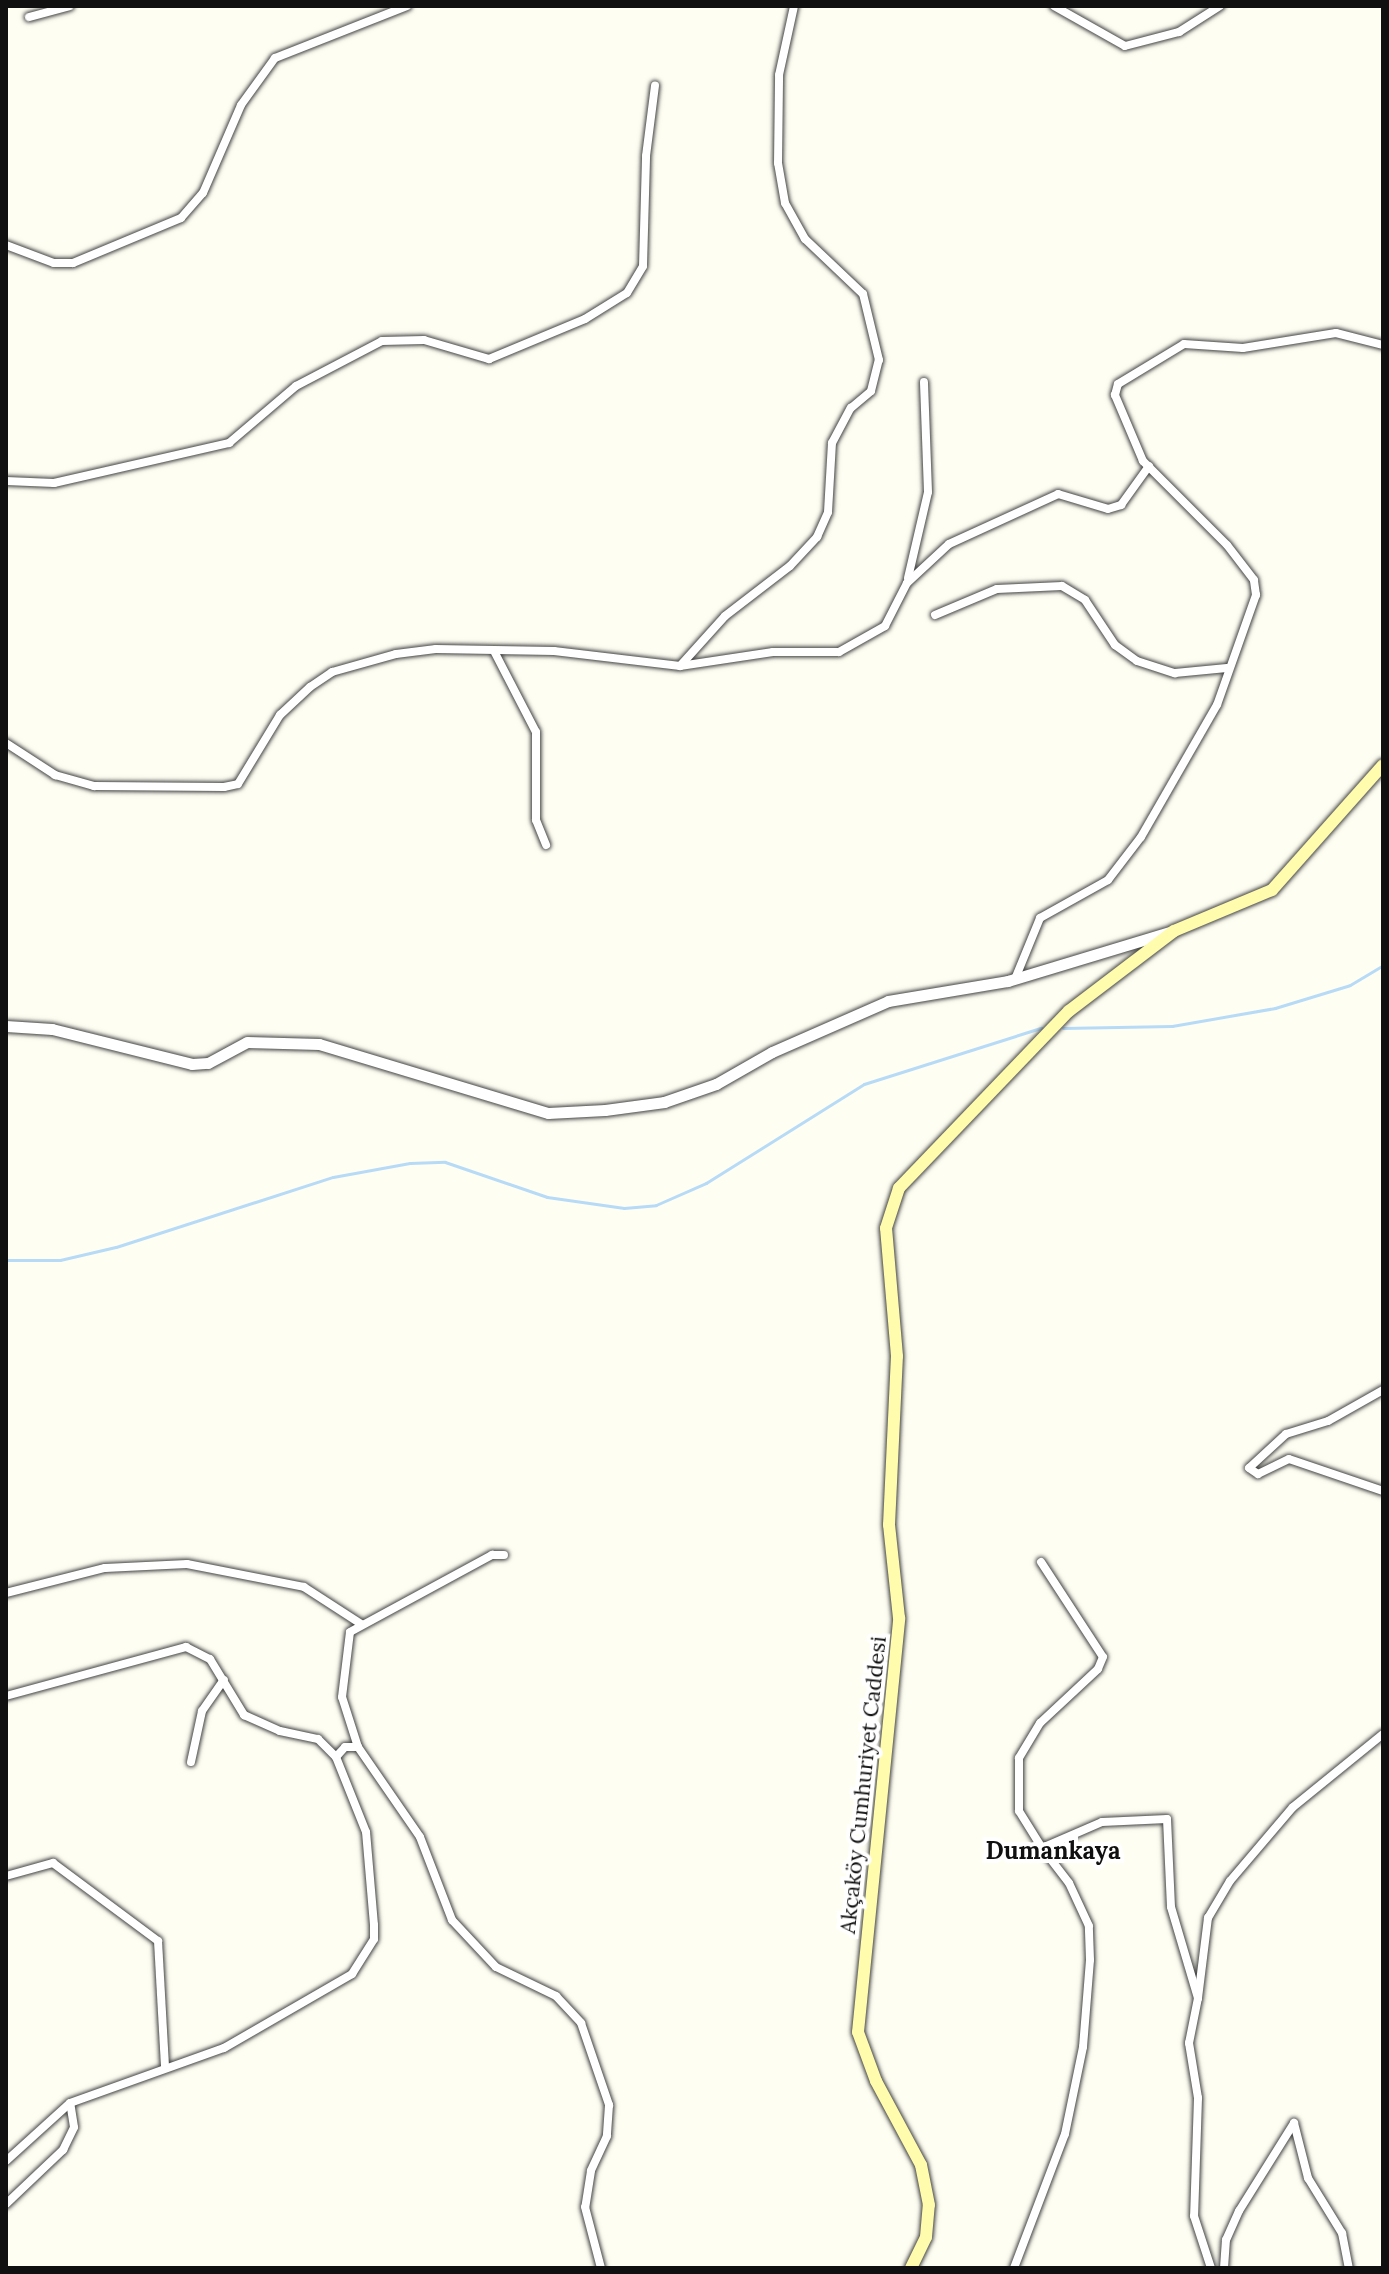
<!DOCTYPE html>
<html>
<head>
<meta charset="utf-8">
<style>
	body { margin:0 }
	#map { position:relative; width:1389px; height:2274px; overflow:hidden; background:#fffef3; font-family:Lora,serif }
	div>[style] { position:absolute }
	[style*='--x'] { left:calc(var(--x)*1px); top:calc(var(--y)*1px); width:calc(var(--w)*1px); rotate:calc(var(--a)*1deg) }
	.stream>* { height:3px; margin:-1.5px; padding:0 1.5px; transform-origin:1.5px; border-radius:1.5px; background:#b7dbf7 }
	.roads { filter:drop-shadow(0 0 2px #434343) drop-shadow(0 0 2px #434343) }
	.minor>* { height:8px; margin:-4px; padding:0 4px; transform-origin:4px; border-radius:4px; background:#fff }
	.tertiary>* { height:11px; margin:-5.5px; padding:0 5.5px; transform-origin:5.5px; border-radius:5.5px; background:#fff }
	.secondary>* { height:12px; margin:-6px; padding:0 6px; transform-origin:6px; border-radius:6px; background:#fffcae }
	span { translate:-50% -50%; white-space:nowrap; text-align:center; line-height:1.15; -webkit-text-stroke:8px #fff; paint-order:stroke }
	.street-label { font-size:22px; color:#101010 }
	.neighbourhood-label { font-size:24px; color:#101010; font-weight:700 }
	.frame { position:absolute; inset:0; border:8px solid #101010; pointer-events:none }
</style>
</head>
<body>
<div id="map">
	<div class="stream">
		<div style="--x:1063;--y:1028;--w:109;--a:-1.1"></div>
		<div style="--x:1172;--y:1026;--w:105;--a:-9.9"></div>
		<div style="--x:1275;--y:1008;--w:78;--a:-17"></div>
		<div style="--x:1350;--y:985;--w:39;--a:-31"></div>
		<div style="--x:6;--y:1260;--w:54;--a:0"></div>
		<div style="--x:60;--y:1260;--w:57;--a:-13.1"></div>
		<div style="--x:116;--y:1247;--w:228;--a:-17.9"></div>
		<div style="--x:333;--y:1177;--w:78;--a:-10.3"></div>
		<div style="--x:410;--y:1163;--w:35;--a:-2"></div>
		<div style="--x:445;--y:1162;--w:108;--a:18.9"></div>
		<div style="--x:547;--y:1197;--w:78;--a:8.1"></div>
		<div style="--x:624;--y:1208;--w:32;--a:-5"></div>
		<div style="--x:656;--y:1205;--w:55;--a:-23.7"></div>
		<div style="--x:706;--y:1183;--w:186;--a:-32.1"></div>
		<div style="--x:864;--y:1084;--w:186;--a:-17.6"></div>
	</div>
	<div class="roads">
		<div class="minor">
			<div style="--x:1054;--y:6;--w:81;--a:29.4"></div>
			<div style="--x:1125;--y:46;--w:56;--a:-14.5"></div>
			<div style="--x:1179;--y:32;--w:49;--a:-32.4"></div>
			<div style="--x:29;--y:17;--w:42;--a:-15"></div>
			<div style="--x:6;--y:245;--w:51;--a:20.6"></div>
			<div style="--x:54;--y:263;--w:19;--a:0"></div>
			<div style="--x:73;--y:263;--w:117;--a:-22.6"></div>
			<div style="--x:181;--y:218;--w:33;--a:-49"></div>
			<div style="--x:203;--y:193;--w:96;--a:-66.6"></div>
			<div style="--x:241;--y:105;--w:58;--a:-54.1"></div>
			<div style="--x:275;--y:58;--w:142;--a:-21.5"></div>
			<div style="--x:6;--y:481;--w:48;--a:2.4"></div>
			<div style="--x:54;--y:483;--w:180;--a:-12.9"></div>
			<div style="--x:229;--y:443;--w:88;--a:-40.4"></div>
			<div style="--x:296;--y:386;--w:97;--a:-27.6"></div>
			<div style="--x:382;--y:341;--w:42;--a:-1.4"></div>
			<div style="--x:424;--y:340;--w:68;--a:16.3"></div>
			<div style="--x:489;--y:359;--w:104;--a:-22.6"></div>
			<div style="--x:585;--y:319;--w:49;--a:-31.8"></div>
			<div style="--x:627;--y:293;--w:31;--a:-59"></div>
			<div style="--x:643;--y:266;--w:110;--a:-88.4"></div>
			<div style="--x:646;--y:156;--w:71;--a:-82.7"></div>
			<div style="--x:908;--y:578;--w:88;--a:-76.9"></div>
			<div style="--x:928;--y:492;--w:110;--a:-92.1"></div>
			<div style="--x:935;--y:615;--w:67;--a:-22.8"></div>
			<div style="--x:997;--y:589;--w:65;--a:-2.6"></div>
			<div style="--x:1062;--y:586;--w:27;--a:31"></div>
			<div style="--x:1085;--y:600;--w:54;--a:56.3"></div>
			<div style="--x:1115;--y:645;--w:27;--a:36"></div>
			<div style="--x:1137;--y:661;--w:40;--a:18"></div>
			<div style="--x:1175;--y:673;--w:52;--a:-5.5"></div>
			<div style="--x:494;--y:651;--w:91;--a:62.6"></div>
			<div style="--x:536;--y:732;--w:88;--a:90"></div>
			<div style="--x:536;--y:820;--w:27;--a:68"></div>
			<div style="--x:680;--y:666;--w:67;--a:-48"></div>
			<div style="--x:725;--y:616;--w:82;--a:-37.6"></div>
			<div style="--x:790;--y:566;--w:40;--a:-47"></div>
			<div style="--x:817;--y:537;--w:27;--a:-66"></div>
			<div style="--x:828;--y:512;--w:69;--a:-86.7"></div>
			<div style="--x:832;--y:443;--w:40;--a:-62"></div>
			<div style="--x:851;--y:408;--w:26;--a:-40"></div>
			<div style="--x:871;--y:391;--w:32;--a:-76"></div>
			<div style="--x:879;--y:360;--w:68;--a:-103.6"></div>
			<div style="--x:863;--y:294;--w:80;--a:-136.5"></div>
			<div style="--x:805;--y:239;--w:41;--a:-119.1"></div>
			<div style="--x:785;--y:203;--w:41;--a:-99.9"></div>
			<div style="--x:778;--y:163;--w:88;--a:-89.3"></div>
			<div style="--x:779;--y:75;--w:71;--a:-77.7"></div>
			<div style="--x:6;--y:743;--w:59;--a:33.1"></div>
			<div style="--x:55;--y:775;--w:41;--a:15.8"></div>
			<div style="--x:94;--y:786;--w:130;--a:0.4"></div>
			<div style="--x:224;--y:787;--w:14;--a:-12"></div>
			<div style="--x:238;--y:784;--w:81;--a:-58.7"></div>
			<div style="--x:280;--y:715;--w:41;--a:-43"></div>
			<div style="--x:310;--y:687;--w:27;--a:-34"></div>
			<div style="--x:332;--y:672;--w:66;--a:-15.7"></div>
			<div style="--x:396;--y:654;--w:40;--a:-7.1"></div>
			<div style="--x:436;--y:649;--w:118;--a:1"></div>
			<div style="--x:554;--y:651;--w:127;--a:6.8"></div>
			<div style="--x:680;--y:666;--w:94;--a:-8.6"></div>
			<div style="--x:773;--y:652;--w:66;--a:0"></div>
			<div style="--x:839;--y:652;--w:53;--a:-29.5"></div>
			<div style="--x:885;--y:626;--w:48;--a:-62.9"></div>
			<div style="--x:907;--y:583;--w:57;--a:-42.9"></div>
			<div style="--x:949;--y:544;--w:120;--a:-24.6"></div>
			<div style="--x:1058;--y:494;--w:52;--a:16.7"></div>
			<div style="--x:1108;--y:509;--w:14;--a:-17"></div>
			<div style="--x:1121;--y:505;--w:48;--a:-54.3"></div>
			<div style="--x:1015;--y:979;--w:66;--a:-67.7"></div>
			<div style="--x:1040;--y:918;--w:78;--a:-29.2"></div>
			<div style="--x:1108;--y:880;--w:54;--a:-52.5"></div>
			<div style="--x:1141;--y:837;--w:152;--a:-60.1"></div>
			<div style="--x:1217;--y:705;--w:117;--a:-70.5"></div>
			<div style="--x:1256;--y:595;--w:15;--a:-98"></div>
			<div style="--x:1254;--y:580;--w:44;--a:-127.6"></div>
			<div style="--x:1227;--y:545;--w:119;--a:-135"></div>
			<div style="--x:1143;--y:461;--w:72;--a:-113"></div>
			<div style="--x:1115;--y:395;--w:11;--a:-75"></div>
			<div style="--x:1118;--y:384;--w:77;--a:-31.2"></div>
			<div style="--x:1184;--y:344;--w:59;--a:3.9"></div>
			<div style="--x:1243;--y:348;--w:94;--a:-9.2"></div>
			<div style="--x:1336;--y:333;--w:49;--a:14.3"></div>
			<div style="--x:1383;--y:1390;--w:63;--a:150.6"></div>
			<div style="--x:1328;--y:1421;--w:44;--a:162.8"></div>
			<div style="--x:1286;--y:1434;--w:50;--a:137.4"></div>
			<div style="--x:1249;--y:1468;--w:11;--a:34"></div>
			<div style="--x:1258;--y:1474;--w:34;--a:-26"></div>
			<div style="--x:1289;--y:1459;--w:99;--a:18.8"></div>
			<div style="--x:1041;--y:1562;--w:113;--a:56.9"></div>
			<div style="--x:1103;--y:1657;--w:13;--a:113"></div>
			<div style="--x:1098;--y:1669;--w:79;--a:137"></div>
			<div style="--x:1040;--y:1723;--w:41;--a:121"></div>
			<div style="--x:1019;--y:1758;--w:53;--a:90"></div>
			<div style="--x:1019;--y:1811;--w:44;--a:58.1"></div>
			<div style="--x:6;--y:1593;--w:102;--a:-14.2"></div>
			<div style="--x:105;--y:1568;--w:82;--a:-2.8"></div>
			<div style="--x:187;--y:1564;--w:119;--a:11.1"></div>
			<div style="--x:304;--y:1587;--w:68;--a:33"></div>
			<div style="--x:6;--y:1696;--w:187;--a:-15.2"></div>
			<div style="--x:186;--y:1647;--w:27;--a:27"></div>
			<div style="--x:210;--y:1659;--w:66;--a:58.7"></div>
			<div style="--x:244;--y:1715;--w:39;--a:24"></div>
			<div style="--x:280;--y:1731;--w:39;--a:12"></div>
			<div style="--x:318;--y:1739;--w:25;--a:45"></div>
			<div style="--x:358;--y:1747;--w:52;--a:-107.7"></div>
			<div style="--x:342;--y:1697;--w:65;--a:-83"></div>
			<div style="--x:350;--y:1632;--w:162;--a:-28.5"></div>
			<div style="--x:492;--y:1555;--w:12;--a:0"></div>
			<div style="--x:191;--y:1762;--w:52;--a:-77.8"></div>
			<div style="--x:202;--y:1711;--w:38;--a:-55"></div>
			<div style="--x:6;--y:1876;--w:49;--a:-15.5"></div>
			<div style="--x:53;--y:1863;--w:131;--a:36.6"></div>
			<div style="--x:158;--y:1941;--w:126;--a:86.8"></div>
			<div style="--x:1198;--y:1998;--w:46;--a:101.3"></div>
			<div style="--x:1189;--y:2043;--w:56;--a:80.7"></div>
			<div style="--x:1198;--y:2098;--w:118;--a:91.9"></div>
			<div style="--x:1194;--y:2216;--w:55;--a:71.9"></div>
			<div style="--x:6;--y:2161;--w:86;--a:-42.2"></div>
			<div style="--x:70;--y:2103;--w:164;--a:-19.7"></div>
			<div style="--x:224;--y:2048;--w:148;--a:-30"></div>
			<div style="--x:352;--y:1974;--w:41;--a:-57.8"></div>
			<div style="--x:374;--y:1939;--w:14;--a:-90"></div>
			<div style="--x:374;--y:1925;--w:93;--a:-94.9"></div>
			<div style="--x:366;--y:1832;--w:81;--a:-111.8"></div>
			<div style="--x:336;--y:1757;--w:13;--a:-48"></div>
			<div style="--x:345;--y:1747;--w:13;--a:0"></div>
			<div style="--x:358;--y:1747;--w:109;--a:55.4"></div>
			<div style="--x:420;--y:1837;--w:89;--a:68.9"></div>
			<div style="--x:452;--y:1920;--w:64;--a:46.9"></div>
			<div style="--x:496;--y:1967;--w:67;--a:25.8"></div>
			<div style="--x:556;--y:1996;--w:37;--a:47"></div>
			<div style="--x:581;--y:2023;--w:87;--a:71.1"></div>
			<div style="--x:609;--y:2105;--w:31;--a:94"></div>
			<div style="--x:607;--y:2136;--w:38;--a:115"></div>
			<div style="--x:591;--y:2171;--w:36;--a:99"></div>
			<div style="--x:585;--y:2207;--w:63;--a:75.3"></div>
			<div style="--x:6;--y:2204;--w:79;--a:-43.5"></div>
			<div style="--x:63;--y:2150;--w:25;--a:-64"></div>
			<div style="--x:74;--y:2127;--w:24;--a:-99"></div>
			<div style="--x:1014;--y:2268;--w:143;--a:-69.2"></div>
			<div style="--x:1065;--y:2134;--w:89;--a:-78.3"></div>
			<div style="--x:1083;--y:2047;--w:87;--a:-85.4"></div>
			<div style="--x:1090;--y:1960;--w:34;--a:-92"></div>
			<div style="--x:1089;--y:1926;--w:47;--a:-114.9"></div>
			<div style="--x:1069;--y:1883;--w:44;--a:-127.6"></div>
			<div style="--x:1042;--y:1848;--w:65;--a:-23.4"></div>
			<div style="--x:1102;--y:1822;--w:65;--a:-2.6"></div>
			<div style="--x:1167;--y:1819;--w:88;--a:87.4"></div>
			<div style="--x:1171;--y:1907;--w:95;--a:73.5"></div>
			<div style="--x:1198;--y:1998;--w:81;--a:-82.9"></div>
			<div style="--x:1208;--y:1918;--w:43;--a:-59.3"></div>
			<div style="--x:1230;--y:1881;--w:97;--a:-49.6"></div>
			<div style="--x:1293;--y:1807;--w:116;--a:-39"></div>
			<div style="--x:1224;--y:2268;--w:28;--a:-86"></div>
			<div style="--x:1226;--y:2240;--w:32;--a:-66"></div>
			<div style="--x:1239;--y:2211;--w:104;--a:-58"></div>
			<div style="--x:1294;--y:2123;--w:57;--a:75.7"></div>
			<div style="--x:1308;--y:2178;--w:65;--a:58.3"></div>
			<div style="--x:1342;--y:2233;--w:36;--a:79"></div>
		</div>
		<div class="tertiary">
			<div style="--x:6;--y:1026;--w:46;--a:3.7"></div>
			<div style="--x:52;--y:1029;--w:144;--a:14"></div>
			<div style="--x:192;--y:1064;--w:16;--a:-4"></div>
			<div style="--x:208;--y:1063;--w:44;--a:-28.3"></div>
			<div style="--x:247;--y:1042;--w:72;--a:1.6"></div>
			<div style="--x:319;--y:1044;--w:239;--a:16.8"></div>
			<div style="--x:548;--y:1113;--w:57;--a:-3"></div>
			<div style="--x:605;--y:1110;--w:60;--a:-7.7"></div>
			<div style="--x:664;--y:1102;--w:55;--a:-19.1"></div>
			<div style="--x:716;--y:1084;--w:64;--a:-29.7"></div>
			<div style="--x:772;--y:1052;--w:127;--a:-23.7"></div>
			<div style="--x:888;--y:1001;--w:122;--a:-9.5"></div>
			<div style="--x:1008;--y:981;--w:172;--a:-16.9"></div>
		</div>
		<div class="secondary">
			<div style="--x:911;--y:2268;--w:34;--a:-64"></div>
			<div style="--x:926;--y:2237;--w:32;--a:-85"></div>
			<div style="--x:929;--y:2205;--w:41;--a:-101.3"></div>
			<div style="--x:921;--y:2165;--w:95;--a:-118.2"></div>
			<div style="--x:876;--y:2081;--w:52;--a:-110.2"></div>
			<div style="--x:858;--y:2032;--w:416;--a:-84.3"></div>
			<div style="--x:899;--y:1618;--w:94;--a:-96.1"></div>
			<div style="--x:889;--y:1525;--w:169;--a:-87.3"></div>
			<div style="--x:897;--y:1356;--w:128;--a:-94.9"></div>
			<div style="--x:886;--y:1228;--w:42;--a:-72"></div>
			<div style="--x:899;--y:1188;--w:245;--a:-46.2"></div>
			<div style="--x:1069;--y:1011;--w:132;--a:-37.3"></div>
			<div style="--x:1174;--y:931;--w:106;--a:-22.7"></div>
			<div style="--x:1272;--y:890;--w:167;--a:-48.4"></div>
		</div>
	</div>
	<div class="street-label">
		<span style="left:863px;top:1785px;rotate:-84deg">Akçaköy Cumhuriyet Caddesi</span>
	</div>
	<div class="neighbourhood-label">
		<span style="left:1053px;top:1851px">Dumankaya</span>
	</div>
	<div class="frame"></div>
</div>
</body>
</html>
